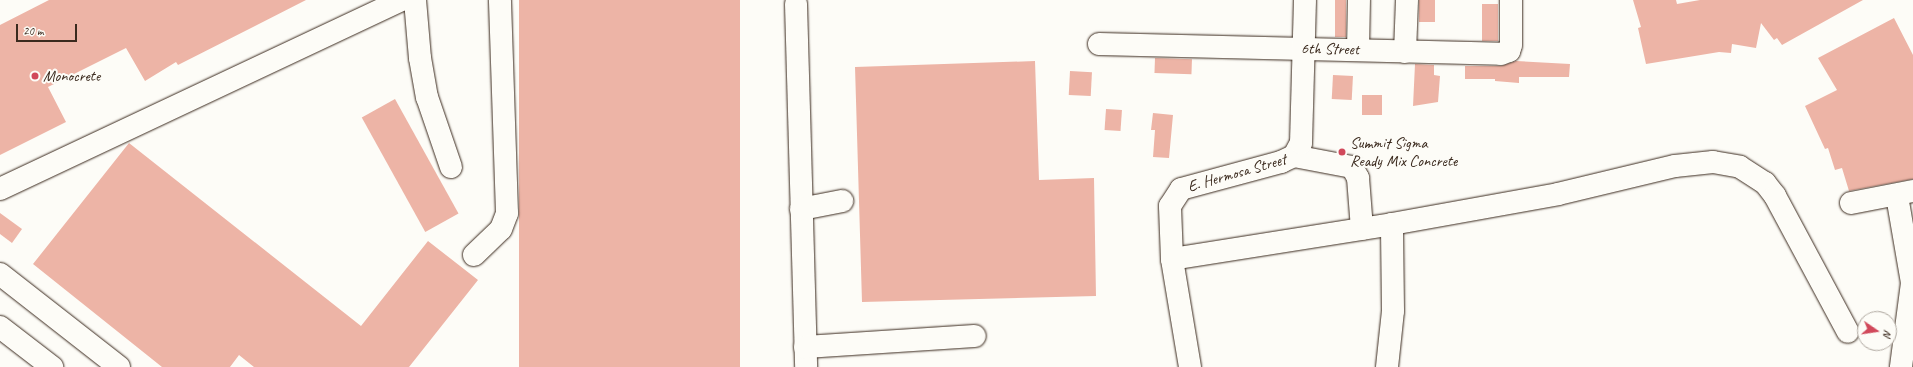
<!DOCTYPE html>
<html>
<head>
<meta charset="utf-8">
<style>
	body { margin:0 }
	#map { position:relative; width:1913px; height:367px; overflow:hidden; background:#fdfcf7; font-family:Caveat,sans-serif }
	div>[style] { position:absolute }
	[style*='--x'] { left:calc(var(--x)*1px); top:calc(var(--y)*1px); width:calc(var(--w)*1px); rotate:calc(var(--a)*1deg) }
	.building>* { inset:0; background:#edb4a6; transform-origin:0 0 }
	.roads { filter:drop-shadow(0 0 1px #3b2a1e) drop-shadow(0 0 1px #3b2a1e) }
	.minor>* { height:22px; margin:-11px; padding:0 11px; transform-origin:11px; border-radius:11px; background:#fdfcf7 }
	.major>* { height:22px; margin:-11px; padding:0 11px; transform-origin:11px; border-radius:11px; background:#fdfcf7 }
	.dots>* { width:11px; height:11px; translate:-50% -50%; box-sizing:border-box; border:2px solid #fdfcf7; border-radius:50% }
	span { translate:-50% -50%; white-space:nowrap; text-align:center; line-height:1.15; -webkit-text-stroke:4px #fdfcf7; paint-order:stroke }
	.street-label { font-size:16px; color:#3b2a1e }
	.poi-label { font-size:16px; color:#3b2a1e }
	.left { translate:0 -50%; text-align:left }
	.north { position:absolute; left:1857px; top:311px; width:40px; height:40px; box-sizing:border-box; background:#fdfcf7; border:1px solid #afa8a0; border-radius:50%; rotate:103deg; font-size:11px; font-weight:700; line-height:16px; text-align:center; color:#3b2a1e }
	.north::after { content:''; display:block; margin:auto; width:14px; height:18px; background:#d1495b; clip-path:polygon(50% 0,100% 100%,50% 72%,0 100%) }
	.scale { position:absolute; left:16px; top:24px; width:61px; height:18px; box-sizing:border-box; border:2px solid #3b2a1e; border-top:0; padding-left:5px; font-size:12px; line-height:14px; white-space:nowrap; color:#3b2a1e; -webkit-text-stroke:3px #fdfcf7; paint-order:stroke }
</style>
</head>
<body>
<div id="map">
	<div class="building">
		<div style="clip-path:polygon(49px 0,306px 0,178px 65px,176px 62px,145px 81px,126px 48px,48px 87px,66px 122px,0 155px,0 25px)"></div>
		<div style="left:519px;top:0;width:221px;height:367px"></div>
		<div style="left:1335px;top:0;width:11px;height:37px"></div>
		<div style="left:1419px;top:0;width:16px;height:22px"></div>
		<div style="clip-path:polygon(1633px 0,1676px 0,1677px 4px,1700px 0,1863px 0,1782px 45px,1777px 38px,1774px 40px,1761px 23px,1756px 48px,1732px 44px,1731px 53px,1719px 52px,1646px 64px,1638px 28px,1641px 27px)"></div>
		<div style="left:1482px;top:4px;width:16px;height:37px"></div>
		<div style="clip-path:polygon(1894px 18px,1913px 55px,1913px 179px,1849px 191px,1842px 168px,1835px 170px,1828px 148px,1825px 149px,1805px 106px,1837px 90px,1818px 58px)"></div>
		<div style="left:1155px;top:58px;width:37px;height:15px;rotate:2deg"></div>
		<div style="clip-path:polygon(1035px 61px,1039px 180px,1094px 178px,1096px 296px,862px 302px,855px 67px)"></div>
		<div style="clip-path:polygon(1516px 61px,1570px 64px,1569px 77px,1519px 77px,1519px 83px,1495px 81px,1495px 79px,1465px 79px,1465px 66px,1501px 66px)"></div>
		<div style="clip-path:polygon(1415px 64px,1434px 65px,1434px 75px,1440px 76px,1438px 102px,1413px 106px)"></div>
		<div style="left:1070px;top:71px;width:22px;height:24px;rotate:3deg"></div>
		<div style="left:1333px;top:75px;width:20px;height:24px;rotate:3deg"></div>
		<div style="left:1362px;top:95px;width:20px;height:20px"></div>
		<div style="left:395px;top:99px;width:131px;height:38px;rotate:61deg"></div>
		<div style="left:1106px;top:109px;width:16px;height:21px;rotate:4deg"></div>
		<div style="clip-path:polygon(1153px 113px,1173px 115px,1169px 158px,1153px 157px,1155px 130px,1151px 130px)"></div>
		<div style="clip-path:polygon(129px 143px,361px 326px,428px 241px,478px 280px,409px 367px,254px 367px,239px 355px,230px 367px,162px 367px,33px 264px)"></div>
		<div style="clip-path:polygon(0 213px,22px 229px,12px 243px,0 234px)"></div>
	</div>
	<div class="roads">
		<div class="minor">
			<div style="--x:415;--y:0;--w:58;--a:85.1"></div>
			<div style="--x:420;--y:58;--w:40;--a:80"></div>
			<div style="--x:427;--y:97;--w:74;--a:71.1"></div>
			<div style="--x:796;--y:4;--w:363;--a:88.4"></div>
			<div style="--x:1099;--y:44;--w:402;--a:1.4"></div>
			<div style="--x:1501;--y:54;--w:9;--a:-21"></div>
			<div style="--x:1509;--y:51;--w:6;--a:-72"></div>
			<div style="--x:1511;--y:45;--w:45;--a:-90"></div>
			<div style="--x:1358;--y:50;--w:50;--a:-88.9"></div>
			<div style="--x:1405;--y:52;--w:52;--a:-87.8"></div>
			<div style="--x:1294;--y:156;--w:59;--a:10.7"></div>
			<div style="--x:1352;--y:167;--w:13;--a:61"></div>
			<div style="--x:1358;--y:178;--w:51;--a:85.5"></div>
			<div style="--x:0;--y:189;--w:443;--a:-25.2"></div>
			<div style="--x:1897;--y:196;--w:88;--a:80.2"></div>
			<div style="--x:1912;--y:283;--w:85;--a:97.5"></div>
			<div style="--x:1851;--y:203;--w:63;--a:-11"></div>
			<div style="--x:801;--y:209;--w:42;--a:-11"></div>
			<div style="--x:474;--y:255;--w:37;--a:-44"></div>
			<div style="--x:501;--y:229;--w:17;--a:-69"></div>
			<div style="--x:507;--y:213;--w:213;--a:-91.9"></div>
			<div style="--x:1172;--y:259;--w:223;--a:-9"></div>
			<div style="--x:1392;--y:224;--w:169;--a:-10.2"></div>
			<div style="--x:1558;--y:194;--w:120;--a:-13.5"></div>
			<div style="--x:1675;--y:166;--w:38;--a:-6"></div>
			<div style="--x:1713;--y:162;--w:27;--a:10"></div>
			<div style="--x:1740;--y:167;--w:30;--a:33"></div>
			<div style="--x:1765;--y:183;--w:16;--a:52"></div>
			<div style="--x:1775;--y:196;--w:154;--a:61.8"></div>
			<div style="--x:805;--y:347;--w:170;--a:-3.7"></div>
			<div style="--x:1190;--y:367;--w:109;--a:-99.5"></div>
			<div style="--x:1172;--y:259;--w:53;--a:-92.2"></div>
			<div style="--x:1170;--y:206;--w:20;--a:-57"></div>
			<div style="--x:1181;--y:189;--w:104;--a:-15.1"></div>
			<div style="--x:1281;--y:162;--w:14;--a:-25"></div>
			<div style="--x:1294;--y:156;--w:15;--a:-62"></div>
			<div style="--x:1301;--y:143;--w:143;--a:-88.4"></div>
			<div style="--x:1387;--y:367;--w:56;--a:-83.9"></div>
			<div style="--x:1393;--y:311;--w:87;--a:-90.7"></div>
		</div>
		<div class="major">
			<div style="--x:0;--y:274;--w:151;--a:38"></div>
			<div style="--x:0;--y:327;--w:66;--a:37.6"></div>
		</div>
	</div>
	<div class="dots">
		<div style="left:35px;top:76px;background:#d1495b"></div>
		<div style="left:1342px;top:152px;background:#d1495b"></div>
	</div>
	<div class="street-label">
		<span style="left:1330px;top:49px;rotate:1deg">6th Street</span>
		<span style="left:1237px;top:173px;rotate:-16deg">E. Hermosa Street</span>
	</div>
	<div class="poi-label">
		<span class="left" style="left:43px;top:76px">Monocrete</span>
		<span class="left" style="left:1350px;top:152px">Summit Sigma<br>Ready Mix Concrete</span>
	</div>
	<div class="north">N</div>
	<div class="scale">20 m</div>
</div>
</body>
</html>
